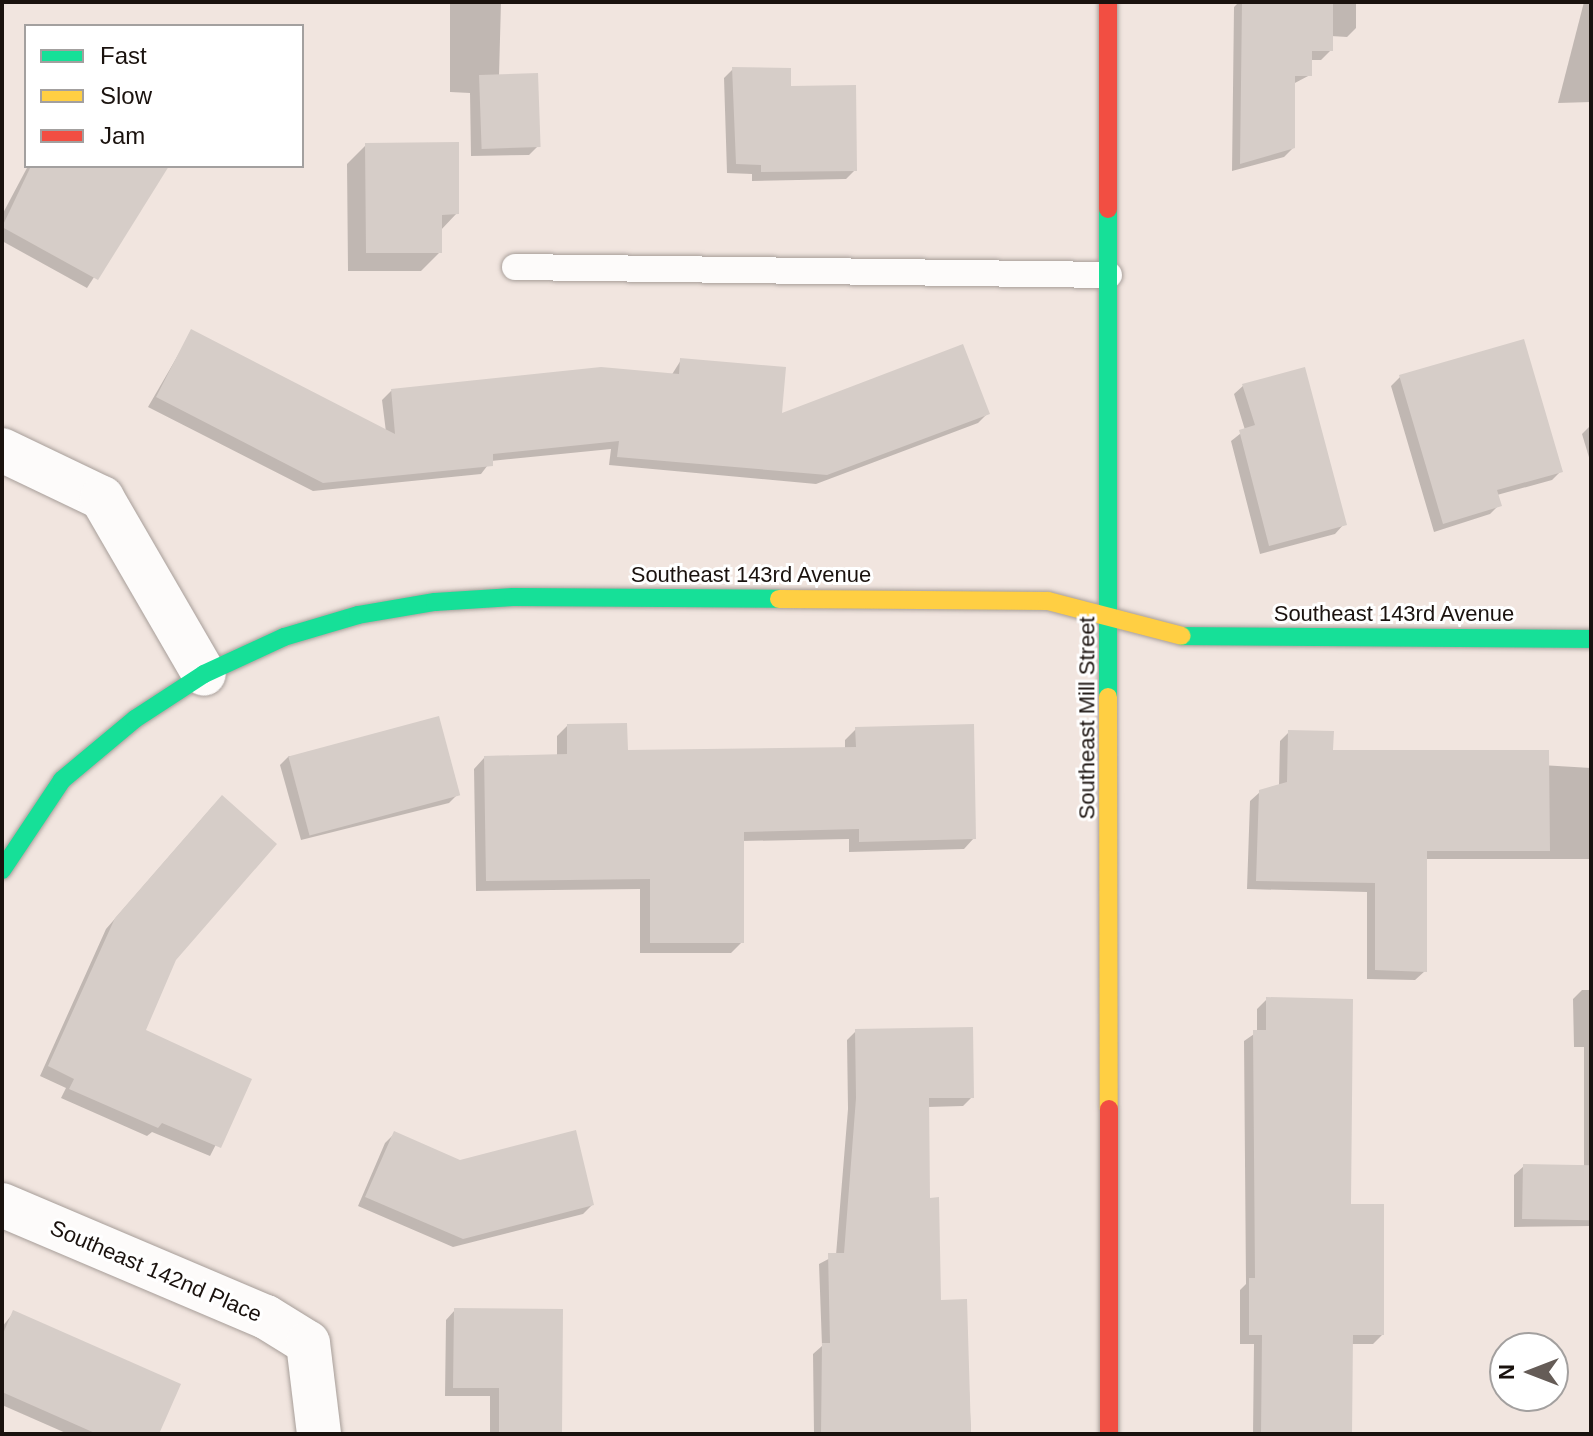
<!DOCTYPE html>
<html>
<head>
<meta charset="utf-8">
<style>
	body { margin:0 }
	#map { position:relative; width:1593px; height:1436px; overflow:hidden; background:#f1e5df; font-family:Arial,sans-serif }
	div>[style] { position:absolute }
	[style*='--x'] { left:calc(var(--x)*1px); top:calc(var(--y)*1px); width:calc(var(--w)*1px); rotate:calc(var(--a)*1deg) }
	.shadow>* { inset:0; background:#0003 }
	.building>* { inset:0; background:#d6cdc8; transform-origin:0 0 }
	.roads { filter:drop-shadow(0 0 2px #a79e99) drop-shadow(0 0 2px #a79e99) }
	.lane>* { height:26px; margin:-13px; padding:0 13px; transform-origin:13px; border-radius:13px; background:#fdfbfa }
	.street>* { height:44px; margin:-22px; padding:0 22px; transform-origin:22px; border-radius:22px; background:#fdfbfa }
	.fast>* { height:18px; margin:-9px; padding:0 9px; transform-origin:9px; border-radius:9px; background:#16e098 }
	.slow>* { height:18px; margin:-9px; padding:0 9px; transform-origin:9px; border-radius:9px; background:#ffcf43 }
	.jam>* { height:18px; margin:-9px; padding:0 9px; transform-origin:9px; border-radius:9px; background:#f24e42 }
	span { translate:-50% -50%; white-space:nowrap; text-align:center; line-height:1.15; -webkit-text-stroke:6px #fff; paint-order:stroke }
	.street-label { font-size:22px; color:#1a120e }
	.frame { position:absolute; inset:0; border:4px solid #1a120e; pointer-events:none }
	.legend { position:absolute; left:24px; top:24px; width:280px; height:144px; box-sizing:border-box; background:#fff; border:2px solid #a3a09f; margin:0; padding:10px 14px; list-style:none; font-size:24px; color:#1a120e }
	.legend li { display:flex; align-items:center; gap:16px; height:40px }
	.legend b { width:40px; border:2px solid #a3a09f }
	.north { position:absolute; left:1489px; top:1332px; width:80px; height:80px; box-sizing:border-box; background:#fff; border:2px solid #a3a09f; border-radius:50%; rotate:270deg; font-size:22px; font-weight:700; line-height:32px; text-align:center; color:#1a120e }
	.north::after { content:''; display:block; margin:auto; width:28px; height:36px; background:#655c57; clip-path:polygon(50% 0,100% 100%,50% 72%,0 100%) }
</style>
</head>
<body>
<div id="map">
	<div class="shadow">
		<div style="clip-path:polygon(450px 2px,501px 2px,499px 76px,538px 146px,529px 155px,471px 156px,470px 93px,450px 92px)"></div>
		<div style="clip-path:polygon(1239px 2px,1356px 2px,1356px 28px,1347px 37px,1331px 36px,1331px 50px,1321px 60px,1310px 60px,1310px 75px,1293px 84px,1293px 148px,1284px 157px,1232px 171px,1234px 7px)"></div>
		<div style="clip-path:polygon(1584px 2px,1591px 2px,1591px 102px,1558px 103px)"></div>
		<div style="clip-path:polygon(733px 69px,789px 88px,855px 170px,846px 179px,752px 181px,752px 174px,727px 173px,724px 78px)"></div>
		<div style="clip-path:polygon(366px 145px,457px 213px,440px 231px,440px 252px,421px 271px,348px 271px,347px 164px)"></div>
		<div style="clip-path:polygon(28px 166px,166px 166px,87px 288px,2px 241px,2px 215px)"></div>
		<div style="clip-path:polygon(192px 331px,386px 432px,382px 400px,391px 391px,671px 376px,681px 360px,780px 416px,987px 414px,978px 423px,816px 484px,609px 465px,611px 449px,491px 461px,481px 474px,313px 491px,148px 407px)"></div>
		<div style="clip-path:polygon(1400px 377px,1561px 471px,1552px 480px,1497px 495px,1499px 505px,1490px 514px,1434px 532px,1391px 386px)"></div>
		<div style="clip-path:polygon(1244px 385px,1344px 524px,1335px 534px,1260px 554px,1231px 441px,1245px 430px,1234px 394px)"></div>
		<div style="clip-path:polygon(1591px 425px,1591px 464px,1582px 434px)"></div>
		<div style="clip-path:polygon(567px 726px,626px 752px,845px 749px,845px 740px,856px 729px,974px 838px,964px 849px,849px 852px,849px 839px,742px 841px,742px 942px,731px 953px,640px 953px,640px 889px,476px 891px,474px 769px,484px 758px,557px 756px,557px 736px)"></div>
		<div style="clip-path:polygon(1289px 732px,1331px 752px,1591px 768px,1591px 859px,1425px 859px,1425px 971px,1415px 980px,1367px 979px,1367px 892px,1247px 889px,1250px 801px,1260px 792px,1279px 786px,1280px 741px)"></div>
		<div style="clip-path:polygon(289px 756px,458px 794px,449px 803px,301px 840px,280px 765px)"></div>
		<div style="clip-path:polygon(213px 806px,143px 1031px,249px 1080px,210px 1156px,152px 1132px,147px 1136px,61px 1098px,66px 1088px,40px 1076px,106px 929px)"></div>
		<div style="clip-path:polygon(1582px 990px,1591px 990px,1591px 1226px,1514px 1227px,1514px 1175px,1524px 1166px,1584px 1167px,1584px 1047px,1574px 1047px,1573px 999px)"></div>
		<div style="clip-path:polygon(1267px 999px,1349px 1206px,1382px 1335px,1373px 1344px,1351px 1344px,1350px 1434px,1253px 1434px,1254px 1344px,1240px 1344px,1240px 1290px,1246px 1284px,1244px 1041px,1257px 1032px,1257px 1009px)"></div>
		<div style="clip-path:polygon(856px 1031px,972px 1097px,963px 1106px,927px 1107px,929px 1200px,939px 1302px,965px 1301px,971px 1434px,814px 1434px,813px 1354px,822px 1346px,819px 1264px,836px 1255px,848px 1109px,847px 1040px)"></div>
		<div style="clip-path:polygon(394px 1134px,459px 1162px,592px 1205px,583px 1214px,453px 1247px,358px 1206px,385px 1143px)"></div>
		<div style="clip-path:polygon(455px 1310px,560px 1434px,490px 1434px,490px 1396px,445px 1396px,446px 1320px)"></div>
		<div style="clip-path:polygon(14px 1312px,157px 1434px,68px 1434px,2px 1405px,2px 1327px)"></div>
	</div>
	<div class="building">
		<div style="clip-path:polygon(1242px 2px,1333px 2px,1333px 51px,1312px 51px,1312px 76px,1295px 76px,1295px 148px,1240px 164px)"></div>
		<div style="clip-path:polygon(732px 67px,791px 68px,791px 86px,856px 85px,857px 171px,761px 172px,761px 165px,736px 164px)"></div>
		<div style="left:538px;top:73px;width:74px;height:59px;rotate:88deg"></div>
		<div style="clip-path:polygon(459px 142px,459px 214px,442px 215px,442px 253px,366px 253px,365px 143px)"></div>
		<div style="clip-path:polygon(31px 166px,169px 166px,98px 280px,2px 227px)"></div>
		<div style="clip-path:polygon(191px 329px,395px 434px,391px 389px,601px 367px,679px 374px,680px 358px,786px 367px,782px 413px,963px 344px,990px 414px,827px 475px,617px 457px,619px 441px,493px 454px,493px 466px,323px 483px,156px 397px)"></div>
		<div style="clip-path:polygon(1524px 339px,1563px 472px,1497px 490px,1502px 506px,1443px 524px,1399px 375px)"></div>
		<div style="clip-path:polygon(1305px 367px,1347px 525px,1269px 546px,1239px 430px,1255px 425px,1242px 384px)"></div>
		<div style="left:439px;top:716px;width:82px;height:156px;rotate:75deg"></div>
		<div style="clip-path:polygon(627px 723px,628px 750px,856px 747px,855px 727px,974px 724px,976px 839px,859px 842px,859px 829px,744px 832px,744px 943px,650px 943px,650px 879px,486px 881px,484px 756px,567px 754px,567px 724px)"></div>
		<div style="clip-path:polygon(1288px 730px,1334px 731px,1333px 750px,1549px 750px,1550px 851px,1427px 851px,1427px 972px,1375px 970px,1375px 883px,1256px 881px,1259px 790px,1287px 782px)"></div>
		<div style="clip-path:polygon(222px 795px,277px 844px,176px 960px,146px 1030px,252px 1079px,221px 1148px,162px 1123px,158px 1128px,69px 1089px,74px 1079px,48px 1066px,115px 918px)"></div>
		<div style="clip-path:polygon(1266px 997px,1353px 999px,1351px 1204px,1384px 1204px,1384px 1335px,1353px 1335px,1352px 1434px,1261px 1434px,1262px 1335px,1249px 1335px,1249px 1278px,1255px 1278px,1253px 1030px,1266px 1030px)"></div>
		<div style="clip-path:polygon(973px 1027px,974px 1098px,929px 1098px,930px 1198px,939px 1197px,941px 1300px,967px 1299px,971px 1434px,821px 1434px,822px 1343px,830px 1343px,828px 1253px,844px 1253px,856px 1098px,855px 1029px)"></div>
		<div style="clip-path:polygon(576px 1130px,594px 1205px,463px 1239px,365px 1197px,394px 1131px,460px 1160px)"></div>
		<div style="left:1523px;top:1164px;width:68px;height:55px;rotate:1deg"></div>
		<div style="clip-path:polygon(454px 1308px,563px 1309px,562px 1434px,499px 1434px,499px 1388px,453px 1388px)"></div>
		<div style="clip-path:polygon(13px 1310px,181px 1384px,159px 1434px,97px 1434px,2px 1392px,2px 1336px)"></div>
	</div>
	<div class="roads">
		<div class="lane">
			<div style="--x:515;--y:267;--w:594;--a:0.77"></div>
		</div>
		<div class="street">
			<div style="--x:2;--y:450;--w:111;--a:25.6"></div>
			<div style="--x:102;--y:498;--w:203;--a:59.9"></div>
			<div style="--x:2;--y:1205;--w:287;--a:23"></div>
			<div style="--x:266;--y:1317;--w:49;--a:31.8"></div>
			<div style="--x:308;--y:1343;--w:92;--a:83.1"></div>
		</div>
		<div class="fast">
			<div style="--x:1108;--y:209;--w:488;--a:90"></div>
			<div style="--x:1182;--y:636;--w:409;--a:0.4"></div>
			<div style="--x:2;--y:870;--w:108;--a:-56.3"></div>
			<div style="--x:62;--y:780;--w:95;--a:-39.9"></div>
			<div style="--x:135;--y:719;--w:82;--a:-33.1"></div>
			<div style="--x:204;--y:674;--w:88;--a:-24.8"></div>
			<div style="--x:284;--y:637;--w:77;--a:-16.6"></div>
			<div style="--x:358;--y:615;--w:78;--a:-9.6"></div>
			<div style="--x:435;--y:602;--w:78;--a:-3.7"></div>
			<div style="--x:513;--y:597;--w:266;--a:0.4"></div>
		</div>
		<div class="slow">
			<div style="--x:779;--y:599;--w:269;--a:0.4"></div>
			<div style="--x:1048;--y:601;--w:138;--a:14.6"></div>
			<div style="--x:1108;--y:697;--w:412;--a:89.9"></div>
		</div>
		<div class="jam">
			<div style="--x:1108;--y:2;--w:207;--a:90"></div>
			<div style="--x:1109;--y:1109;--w:325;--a:90"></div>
		</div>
	</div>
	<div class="street-label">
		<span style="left:751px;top:575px">Southeast 143rd Avenue</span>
		<span style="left:1394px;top:614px">Southeast 143rd Avenue</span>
		<span style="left:1087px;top:718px;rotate:-90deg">Southeast Mill Street</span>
		<span style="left:156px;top:1271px;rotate:23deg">Southeast 142nd Place</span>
	</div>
	<div class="frame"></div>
	<ul class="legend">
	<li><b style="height:10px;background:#16e098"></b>Fast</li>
	<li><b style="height:10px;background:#ffcf43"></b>Slow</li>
	<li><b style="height:10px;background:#f24e42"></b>Jam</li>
	</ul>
	<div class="north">N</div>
</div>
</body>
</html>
